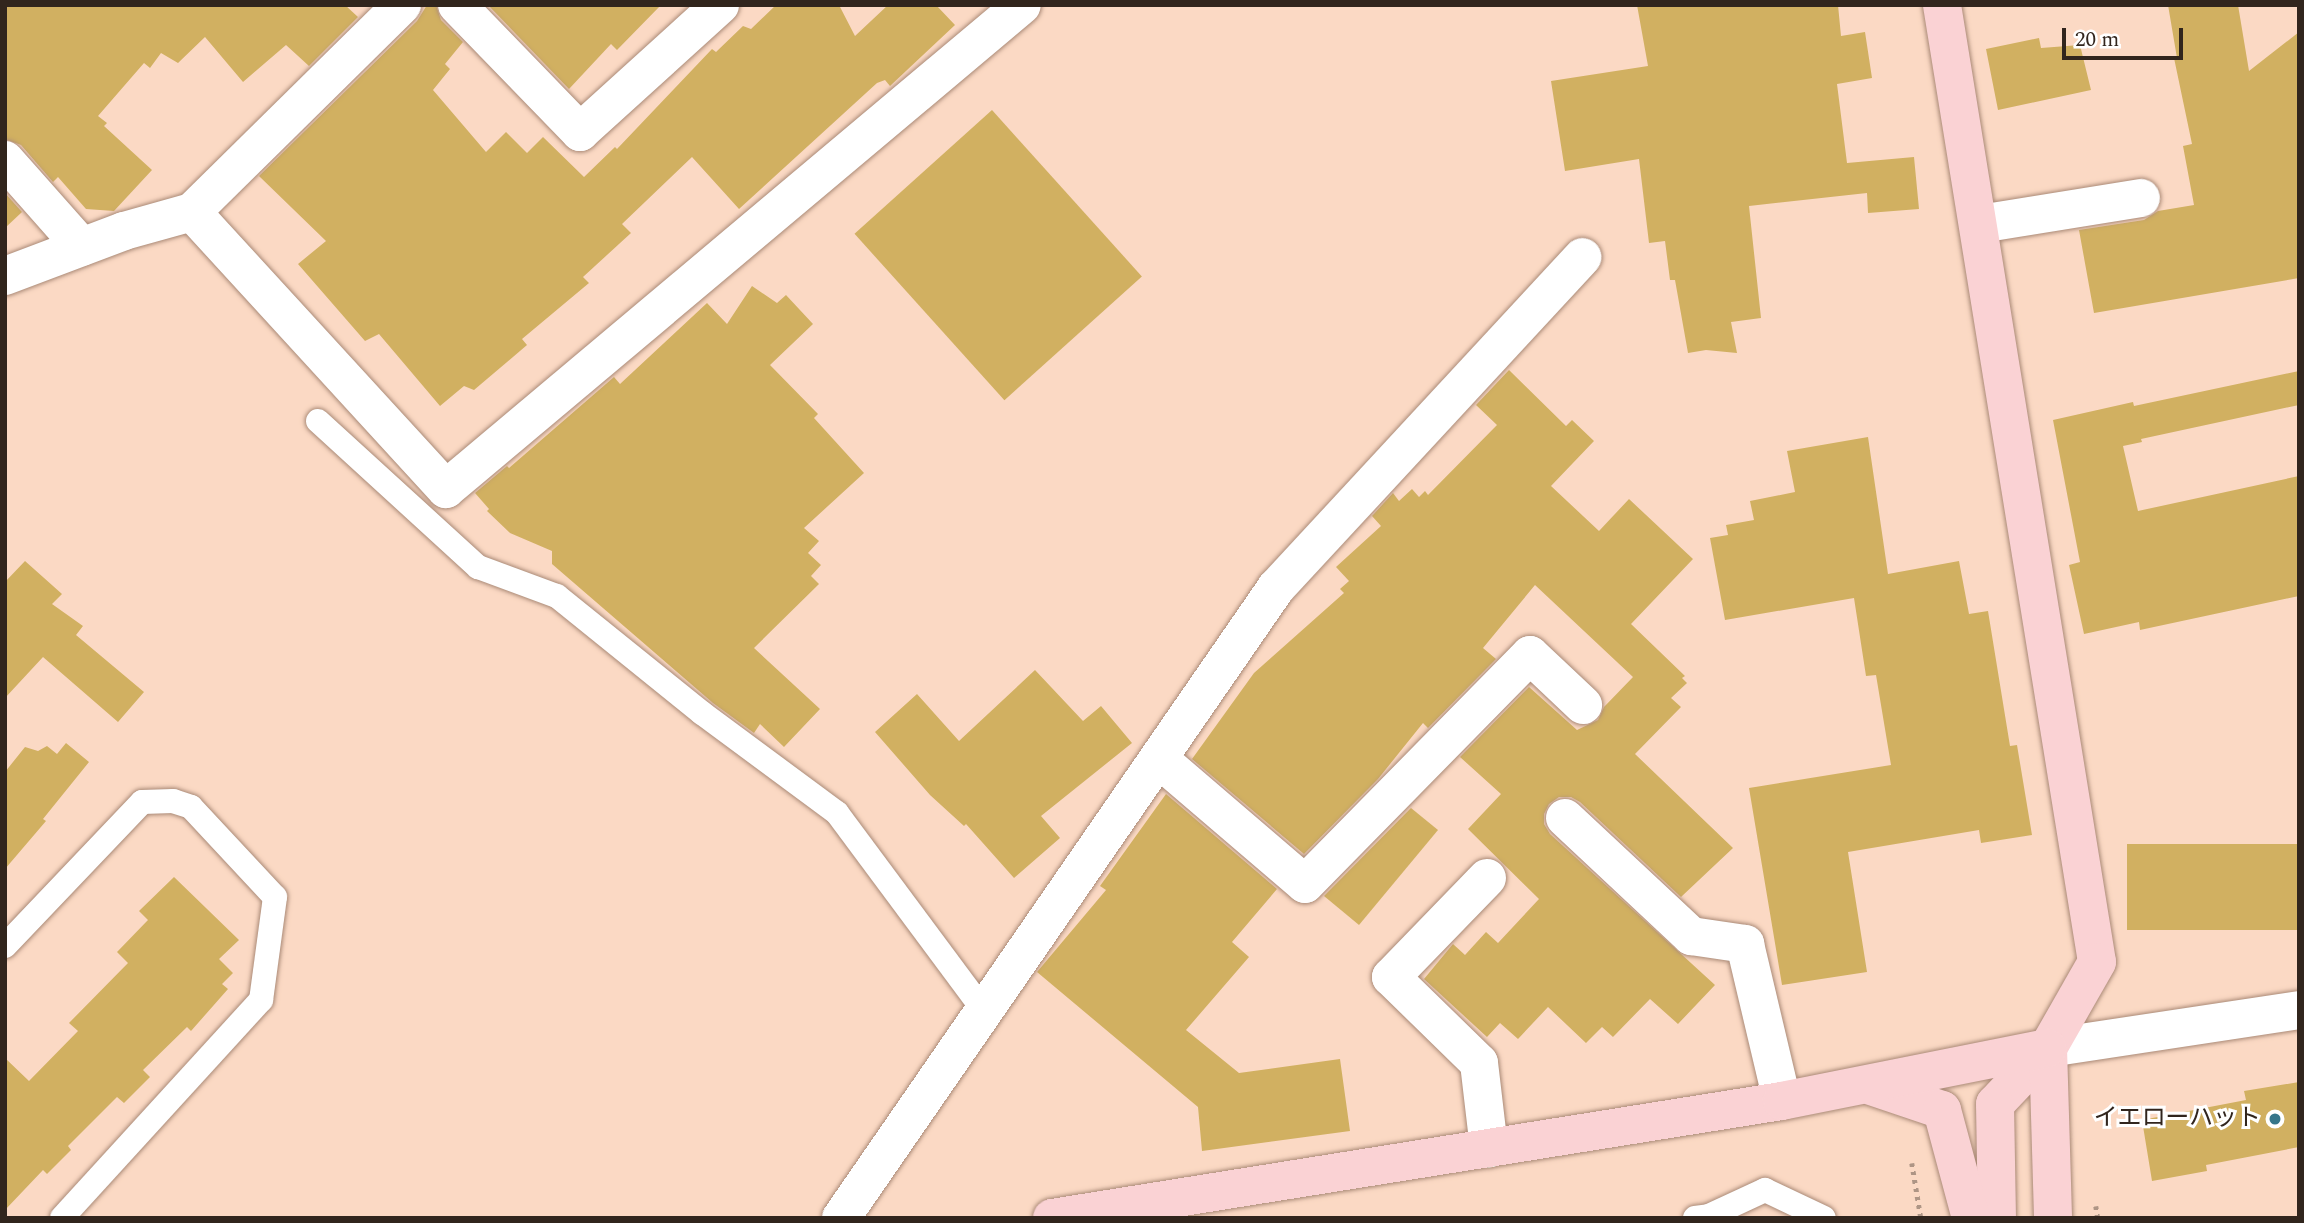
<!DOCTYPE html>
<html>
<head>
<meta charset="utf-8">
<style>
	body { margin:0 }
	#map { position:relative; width:2304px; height:1223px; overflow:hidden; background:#fbd9c4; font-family:Spectral,"Noto Sans JP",serif }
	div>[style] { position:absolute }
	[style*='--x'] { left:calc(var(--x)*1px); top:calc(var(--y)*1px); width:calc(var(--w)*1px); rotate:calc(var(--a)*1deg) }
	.building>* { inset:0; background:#d1b061; transform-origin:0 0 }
	.path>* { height:4.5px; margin-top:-2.25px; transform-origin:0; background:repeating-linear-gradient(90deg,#ae9585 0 3.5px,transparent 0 8.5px) }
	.roads { filter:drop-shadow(0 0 2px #aa8a77) drop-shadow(0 0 2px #aa8a77) }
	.lane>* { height:24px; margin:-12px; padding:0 12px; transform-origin:12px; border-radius:12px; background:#fff }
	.street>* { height:38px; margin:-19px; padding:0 19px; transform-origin:19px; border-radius:19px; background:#fff }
	.secondary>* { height:38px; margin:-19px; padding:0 19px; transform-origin:19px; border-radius:19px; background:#fad2d4 }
	.dots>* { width:19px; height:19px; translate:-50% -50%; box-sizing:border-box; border:4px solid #fff; border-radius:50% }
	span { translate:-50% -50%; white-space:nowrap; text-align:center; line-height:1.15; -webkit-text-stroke:6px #fff; paint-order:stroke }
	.poi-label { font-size:24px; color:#31251d }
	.right { translate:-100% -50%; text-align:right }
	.frame { position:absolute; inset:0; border:7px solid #31251d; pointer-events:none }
	.scale { position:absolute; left:2062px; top:28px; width:121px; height:32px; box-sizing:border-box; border:4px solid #31251d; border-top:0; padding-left:9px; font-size:21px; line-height:24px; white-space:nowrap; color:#31251d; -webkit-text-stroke:5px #fff; paint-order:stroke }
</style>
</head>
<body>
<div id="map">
	<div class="building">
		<div style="clip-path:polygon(5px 5px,345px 5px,358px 17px,309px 66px,286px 45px,243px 82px,205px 37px,178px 63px,161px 53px,150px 68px,144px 63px,98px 116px,107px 123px,104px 126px,152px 170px,114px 211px,86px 209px,58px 177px,53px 182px,21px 145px,5px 139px)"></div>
		<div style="clip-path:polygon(427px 5px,436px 5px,441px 20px,463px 42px,445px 64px,450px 69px,433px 90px,486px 152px,506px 132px,527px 153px,543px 137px,584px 177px,615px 147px,617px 149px,712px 49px,716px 52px,743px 26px,751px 29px,776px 5px,839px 5px,855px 36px,888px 5px,936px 5px,955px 25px,890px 86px,885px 80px,877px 83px,739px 209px,692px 157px,622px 224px,631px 233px,583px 277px,589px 283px,522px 339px,527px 345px,474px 390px,464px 386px,440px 406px,379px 334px,365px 341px,298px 264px,326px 241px,259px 176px,417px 21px)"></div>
		<div style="clip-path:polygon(488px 5px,661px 5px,617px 50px,611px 44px,569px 89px)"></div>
		<div style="clip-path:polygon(1637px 5px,1838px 5px,1841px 36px,1865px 32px,1872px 78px,1837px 84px,1847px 163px,1914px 157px,1919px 209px,1868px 213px,1867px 193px,1749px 206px,1761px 318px,1731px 322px,1737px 353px,1706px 350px,1688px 353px,1675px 280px,1670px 280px,1665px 241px,1649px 243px,1639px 159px,1565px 171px,1551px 81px,1648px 66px)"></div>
		<div style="clip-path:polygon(2168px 5px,2238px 5px,2249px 71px,2299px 32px,2299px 278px,2094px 313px,2079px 230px,2144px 220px,2158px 211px,2194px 205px,2183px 146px,2192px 144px,2174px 58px,2177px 58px)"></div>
		<div style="clip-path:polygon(2039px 38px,2041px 48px,2080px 45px,2091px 90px,1998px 110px,1986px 49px)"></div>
		<div style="left:992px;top:110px;width:224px;height:185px;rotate:48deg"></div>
		<div style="clip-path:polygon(5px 193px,22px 212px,5px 228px)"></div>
		<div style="clip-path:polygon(752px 286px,777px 303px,786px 295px,813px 324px,770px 365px,818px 414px,814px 418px,864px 473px,804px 528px,819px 541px,808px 553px,821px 565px,811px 576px,819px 584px,754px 648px,820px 709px,784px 747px,760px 724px,754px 733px,713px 703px,552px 564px,552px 551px,510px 533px,487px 511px,489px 509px,475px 493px,507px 466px,509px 468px,614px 377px,620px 384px,707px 303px,727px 324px)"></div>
		<div style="clip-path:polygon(1509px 370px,1566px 426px,1572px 420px,1594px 441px,1551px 486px,1599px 531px,1629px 499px,1693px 559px,1631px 624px,1685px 676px,1682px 678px,1687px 683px,1671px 698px,1681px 707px,1635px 754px,1733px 848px,1681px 897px,1580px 802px,1571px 797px,1559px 797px,1549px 804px,1544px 814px,1544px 824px,1550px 834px,1715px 985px,1678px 1024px,1650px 999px,1613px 1037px,1602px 1027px,1586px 1043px,1548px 1007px,1518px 1039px,1500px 1023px,1487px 1037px,1424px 979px,1453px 944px,1465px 955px,1486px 932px,1498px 943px,1539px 899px,1468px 829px,1501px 794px,1460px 757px,1529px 687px,1577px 730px,1598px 720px,1604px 707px,1633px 677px,1535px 585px,1483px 648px,1496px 659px,1428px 728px,1423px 723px,1378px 779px,1304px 854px,1192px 759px,1254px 673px,1344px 593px,1340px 589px,1349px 581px,1336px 567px,1381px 526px,1372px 516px,1393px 493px,1399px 501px,1412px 489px,1419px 497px,1425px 491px,1428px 495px,1497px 425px,1476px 405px)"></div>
		<div style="clip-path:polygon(2299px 371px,2299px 405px,2141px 439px,2142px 442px,2123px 446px,2138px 511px,2299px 476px,2299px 596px,2140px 630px,2139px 622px,2084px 634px,2069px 565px,2080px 562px,2053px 420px,2133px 402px,2134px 406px)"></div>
		<div style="clip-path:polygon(1868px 437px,1888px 574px,1959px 561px,1969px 614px,1988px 611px,2010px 746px,2017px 745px,2032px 835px,1981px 843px,1979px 830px,1848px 852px,1867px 972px,1782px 985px,1749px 788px,1891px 765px,1876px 675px,1866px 676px,1854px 598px,1725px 620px,1710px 538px,1728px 535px,1726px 525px,1754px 520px,1750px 501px,1795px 492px,1787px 451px)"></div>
		<div style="clip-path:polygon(25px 561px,62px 594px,52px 604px,83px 626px,76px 635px,144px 692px,118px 722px,43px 657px,5px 698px,5px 582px)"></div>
		<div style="clip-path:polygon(1035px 670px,1083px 721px,1101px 706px,1132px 743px,1041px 816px,1060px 838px,1014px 878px,966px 824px,964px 826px,930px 795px,875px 732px,917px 694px,959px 741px)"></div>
		<div style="clip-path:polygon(66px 743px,89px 762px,43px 819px,46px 821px,5px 869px,5px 772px,25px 747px,38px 751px,47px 746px,57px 754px)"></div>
		<div style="clip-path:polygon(1166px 794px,1277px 889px,1232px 942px,1249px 957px,1186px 1030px,1239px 1073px,1340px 1059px,1350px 1131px,1202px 1151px,1198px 1107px,1037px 972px,1106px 890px,1100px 886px)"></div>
		<div style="clip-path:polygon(1411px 808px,1438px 830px,1359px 925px,1324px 896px)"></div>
		<div style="left:2299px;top:844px;width:86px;height:172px;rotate:90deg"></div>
		<div style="clip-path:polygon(174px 877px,239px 940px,219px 959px,233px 973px,222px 984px,228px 989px,191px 1031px,187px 1027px,143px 1070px,150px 1077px,124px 1103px,117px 1097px,68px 1146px,71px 1150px,47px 1174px,43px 1170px,5px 1210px,5px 1058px,29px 1081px,78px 1031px,69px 1023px,128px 963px,117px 952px,148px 920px,139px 911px)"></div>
		<div style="clip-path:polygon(2299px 1082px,2299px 1147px,2206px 1165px,2207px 1171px,2152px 1181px,2142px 1120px,2246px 1100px,2244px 1091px)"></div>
	</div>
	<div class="path">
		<div style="--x:1912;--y:1163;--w:56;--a:80.7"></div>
		<div style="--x:2096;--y:1206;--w:12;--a:81"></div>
	</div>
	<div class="roads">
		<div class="lane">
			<div style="--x:318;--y:421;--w:217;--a:42.4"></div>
			<div style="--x:478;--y:567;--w:84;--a:20.2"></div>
			<div style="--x:557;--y:596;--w:186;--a:38.9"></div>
			<div style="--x:702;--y:713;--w:168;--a:36.5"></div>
			<div style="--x:837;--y:813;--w:247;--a:53.4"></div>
			<div style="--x:5;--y:946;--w:199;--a:-46.4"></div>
			<div style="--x:142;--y:802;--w:31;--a:-2"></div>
			<div style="--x:173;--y:801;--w:19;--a:18"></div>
			<div style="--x:191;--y:807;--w:123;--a:47"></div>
			<div style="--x:275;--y:897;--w:104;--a:97.7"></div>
			<div style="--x:261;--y:1000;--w:295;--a:132.4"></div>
			<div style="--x:1695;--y:1218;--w:14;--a:-8"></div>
			<div style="--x:1709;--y:1216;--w:62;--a:-24.9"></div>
			<div style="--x:1765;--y:1190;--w:65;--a:25.4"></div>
		</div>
		<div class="street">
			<div style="--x:457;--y:5;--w:177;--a:45.9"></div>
			<div style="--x:580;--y:132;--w:189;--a:-42.2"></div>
			<div style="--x:5;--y:160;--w:116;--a:48.5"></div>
			<div style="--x:192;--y:212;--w:376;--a:47.5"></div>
			<div style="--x:446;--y:489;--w:752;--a:-40.04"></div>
			<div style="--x:1980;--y:224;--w:163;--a:-9.2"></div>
			<div style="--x:5;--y:276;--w:127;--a:-20.7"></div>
			<div style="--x:124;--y:231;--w:71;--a:-15.6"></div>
			<div style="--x:192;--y:212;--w:295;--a:-44.6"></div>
			<div style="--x:1159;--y:759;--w:192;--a:40.6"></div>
			<div style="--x:1305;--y:884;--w:321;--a:-45.5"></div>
			<div style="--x:1530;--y:655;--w:73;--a:43.3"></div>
			<div style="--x:1565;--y:818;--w:173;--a:43.1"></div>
			<div style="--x:1691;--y:936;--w:55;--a:8.4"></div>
			<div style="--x:1745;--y:944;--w:161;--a:76.7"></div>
			<div style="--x:1487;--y:878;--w:138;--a:134.1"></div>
			<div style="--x:1391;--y:977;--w:123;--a:44.3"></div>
			<div style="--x:1479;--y:1063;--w:86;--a:83.3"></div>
			<div style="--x:2048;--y:1048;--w:254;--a:-8.6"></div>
			<div style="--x:841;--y:1218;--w:766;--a:-55.38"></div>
			<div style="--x:1276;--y:588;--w:451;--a:-47.2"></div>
		</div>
		<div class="secondary">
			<div style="--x:1942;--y:5;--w:969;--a:80.8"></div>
			<div style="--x:2097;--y:962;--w:99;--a:119.7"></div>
			<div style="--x:2048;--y:1048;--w:77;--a:133.4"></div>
			<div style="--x:1995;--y:1104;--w:114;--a:89"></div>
			<div style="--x:2048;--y:1048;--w:170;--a:88.3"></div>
			<div style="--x:1871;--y:1086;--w:75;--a:18.7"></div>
			<div style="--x:1942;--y:1110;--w:112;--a:75"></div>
			<div style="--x:1052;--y:1218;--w:739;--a:-9.11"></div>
			<div style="--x:1782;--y:1101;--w:271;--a:-11.3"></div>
		</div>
	</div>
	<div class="dots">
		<div style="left:2275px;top:1119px;background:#36768a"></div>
	</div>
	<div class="poi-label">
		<span class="right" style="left:2261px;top:1119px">イエローハット</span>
	</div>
	<div class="frame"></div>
	<div class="scale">20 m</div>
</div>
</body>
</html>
